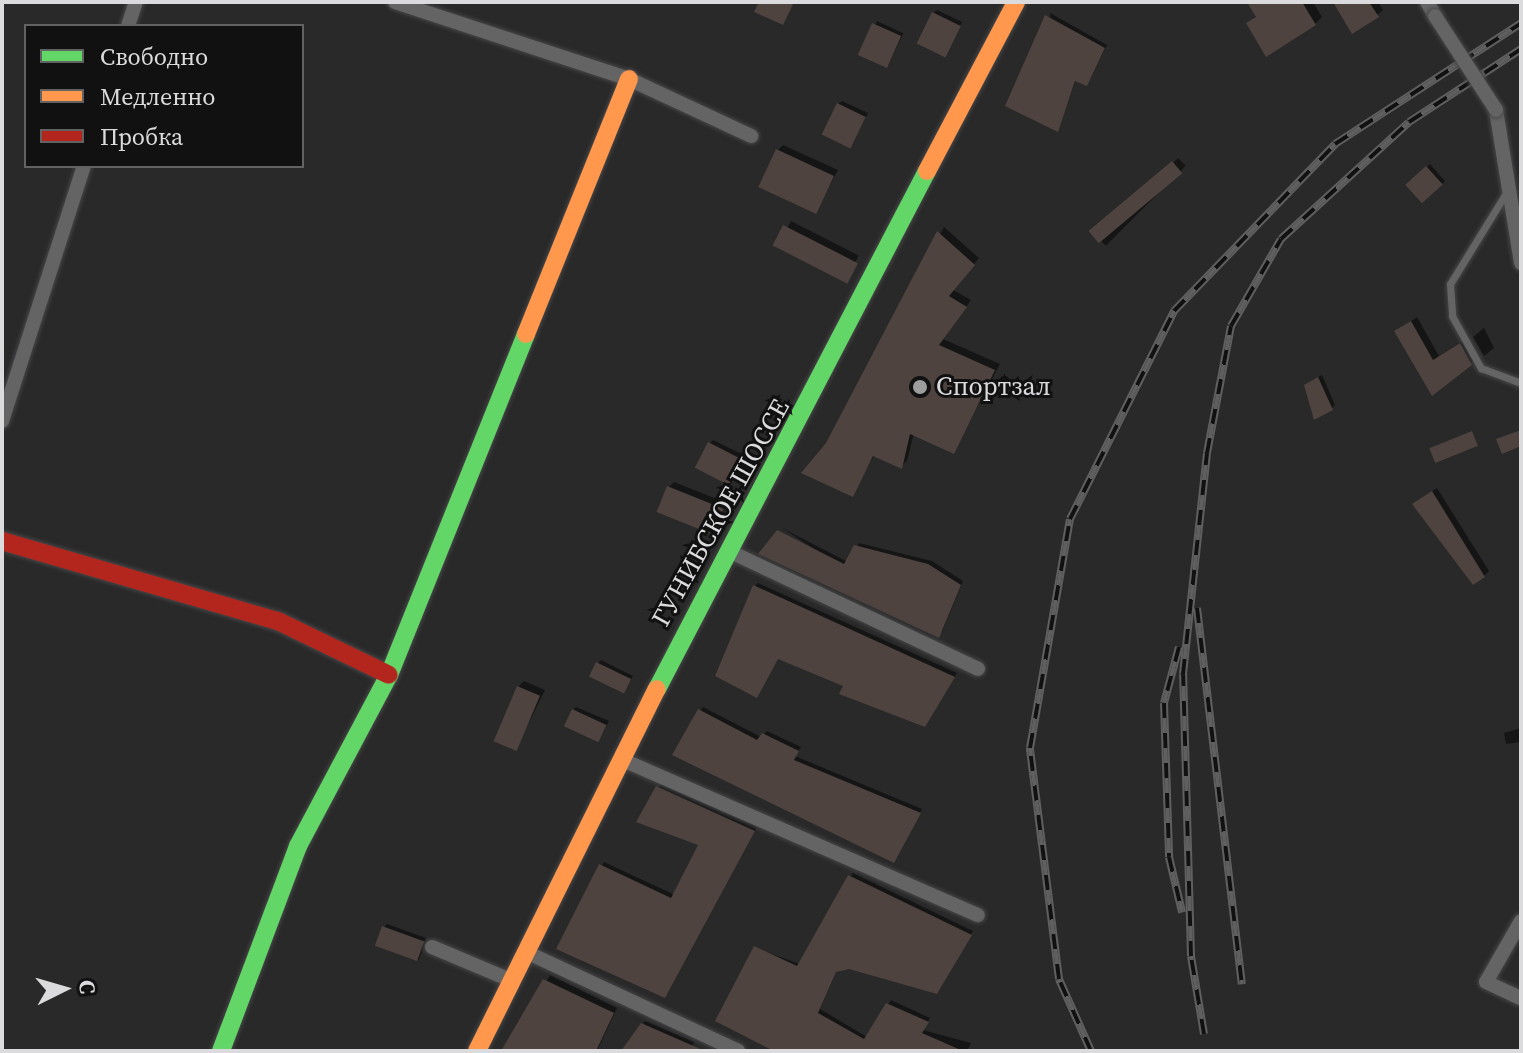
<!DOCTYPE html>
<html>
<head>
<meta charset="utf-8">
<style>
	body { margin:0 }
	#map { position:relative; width:1523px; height:1053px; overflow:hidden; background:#29292a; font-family:"Source Serif 4",serif }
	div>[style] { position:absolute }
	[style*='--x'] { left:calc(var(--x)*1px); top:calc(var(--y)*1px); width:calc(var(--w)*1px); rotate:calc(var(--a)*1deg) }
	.shadow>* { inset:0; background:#0007; transform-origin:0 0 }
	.building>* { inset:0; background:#4e433f; transform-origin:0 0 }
	.roads { filter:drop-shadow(0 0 2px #464647) drop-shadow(0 0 2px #464647) }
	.lane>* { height:7px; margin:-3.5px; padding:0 3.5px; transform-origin:3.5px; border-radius:3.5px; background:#646465 }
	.street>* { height:14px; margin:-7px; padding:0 7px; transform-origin:7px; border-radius:7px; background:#646465 }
	.fast>* { height:18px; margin:-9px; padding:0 9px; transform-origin:9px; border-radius:9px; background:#63d668 }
	.slow>* { height:18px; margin:-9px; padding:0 9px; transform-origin:9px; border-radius:9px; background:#ff974d }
	.jam>* { height:18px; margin:-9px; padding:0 9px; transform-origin:9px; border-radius:9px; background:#b3261e }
	.rail>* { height:8px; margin-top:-4px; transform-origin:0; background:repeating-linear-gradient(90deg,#111112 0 15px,#5f5f60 0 30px); box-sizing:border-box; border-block:2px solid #5f5f60 }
	.bridges { filter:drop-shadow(0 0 2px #464647) drop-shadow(0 0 2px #464647) }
	.street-bridge>* { height:14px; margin:-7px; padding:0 7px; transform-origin:7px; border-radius:7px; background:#646465 }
	.dots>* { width:22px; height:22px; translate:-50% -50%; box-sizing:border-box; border:4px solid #111112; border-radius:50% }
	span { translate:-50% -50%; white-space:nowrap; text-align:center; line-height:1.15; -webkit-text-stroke:6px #111112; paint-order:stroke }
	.poi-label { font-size:26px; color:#dbdbdd }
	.left { translate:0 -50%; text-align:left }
	.street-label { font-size:26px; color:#dbdbdd }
	.frame { position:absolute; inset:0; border:4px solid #dbdbdd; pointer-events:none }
	.legend { position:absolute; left:24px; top:24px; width:280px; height:144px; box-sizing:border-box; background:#111112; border:2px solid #626263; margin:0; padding:10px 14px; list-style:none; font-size:24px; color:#dbdbdd }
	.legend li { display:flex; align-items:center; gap:16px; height:40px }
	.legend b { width:40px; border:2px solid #626263 }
	.north { position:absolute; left:24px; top:949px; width:80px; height:80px; -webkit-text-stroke:6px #111112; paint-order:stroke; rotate:85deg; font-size:22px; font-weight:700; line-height:32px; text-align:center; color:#dbdbdd }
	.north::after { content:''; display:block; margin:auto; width:28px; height:36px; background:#dbdbdd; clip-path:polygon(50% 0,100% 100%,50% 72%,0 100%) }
</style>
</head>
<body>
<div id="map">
	<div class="shadow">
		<div style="clip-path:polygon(1249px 2px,1313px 2px,1322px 17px,1315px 24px,1249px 24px,1258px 15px)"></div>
		<div style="clip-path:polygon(1335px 2px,1378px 2px,1383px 10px,1377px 15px)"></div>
		<div style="clip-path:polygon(937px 10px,962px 22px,945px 55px,933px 13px)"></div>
		<div style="clip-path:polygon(1050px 13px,1107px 45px,1090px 80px,1076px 80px,1058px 130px)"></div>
		<div style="left:877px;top:21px;width:29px;height:37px;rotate:25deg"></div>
		<div style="clip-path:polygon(842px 101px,868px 113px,851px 146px,838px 104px)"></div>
		<div style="clip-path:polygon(783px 145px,838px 170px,816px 211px,778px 150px)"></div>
		<div style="left:1178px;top:158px;width:11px;height:113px;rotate:45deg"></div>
		<div style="left:1430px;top:164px;width:23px;height:30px;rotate:49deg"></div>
		<div style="left:791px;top:221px;width:76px;height:30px;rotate:27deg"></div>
		<div style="clip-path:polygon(944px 227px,979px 258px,953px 290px,971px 300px,943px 339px,1000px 364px,954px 451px,914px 433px,907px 461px,901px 466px,875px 454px,852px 495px,828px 444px)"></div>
		<div style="clip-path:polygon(1417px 317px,1439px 356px,1466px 339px,1476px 358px,1433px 393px,1397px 331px)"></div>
		<div style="clip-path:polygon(1484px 328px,1494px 348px,1484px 356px,1473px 337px)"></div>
		<div style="clip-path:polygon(1322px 375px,1335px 405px,1331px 409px,1310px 382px)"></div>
		<div style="clip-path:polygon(713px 440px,746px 456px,734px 480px,710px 443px)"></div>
		<div style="clip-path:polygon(674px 482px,727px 503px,713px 532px,668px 488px)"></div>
		<div style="clip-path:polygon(1437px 488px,1489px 571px,1484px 576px,1419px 500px)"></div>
		<div style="clip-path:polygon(782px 528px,848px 562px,859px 543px,932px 561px,963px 581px,942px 632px)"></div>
		<div style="clip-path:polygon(758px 583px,957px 673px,928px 721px,755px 586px)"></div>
		<div style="clip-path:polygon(601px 660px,633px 676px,624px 691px,598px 663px)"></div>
		<div style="clip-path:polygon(524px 681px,545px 690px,516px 749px,518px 687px)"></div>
		<div style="clip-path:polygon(576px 707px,609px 721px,599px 740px,573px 710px)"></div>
		<div style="clip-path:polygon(703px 707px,761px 737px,767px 731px,801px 747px,795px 756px,922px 809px,897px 857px,674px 754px)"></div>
		<div style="clip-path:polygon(1521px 728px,1521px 742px,1506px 744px,1504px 733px)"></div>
		<div style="clip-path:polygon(661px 784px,757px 827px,668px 992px,559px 949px,604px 862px,675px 895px,701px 844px,639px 821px)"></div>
		<div style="clip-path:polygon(853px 873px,973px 931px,940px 989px,850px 967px,837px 969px,820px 1009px,867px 1037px,891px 1000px,930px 1018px,923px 1030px,971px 1043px,967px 1051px,776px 1051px,755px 948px,800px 964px)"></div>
		<div style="clip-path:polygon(387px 924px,426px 938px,419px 960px,384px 927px)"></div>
		<div style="clip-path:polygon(550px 975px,617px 1008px,597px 1051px,508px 1051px)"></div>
		<div style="clip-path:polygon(645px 1021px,694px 1042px,690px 1051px,624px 1051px)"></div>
	</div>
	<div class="building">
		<div style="clip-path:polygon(759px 2px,794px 2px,783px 25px,754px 12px)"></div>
		<div style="clip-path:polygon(1247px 2px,1302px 2px,1316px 25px,1266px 57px,1246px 23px,1256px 17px)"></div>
		<div style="clip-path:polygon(1333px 2px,1369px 2px,1379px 17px,1352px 34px)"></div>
		<div style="left:932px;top:12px;width:32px;height:35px;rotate:26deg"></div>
		<div style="clip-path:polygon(1045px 15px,1105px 48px,1087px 86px,1075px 81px,1058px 132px,1005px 106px)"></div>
		<div style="left:872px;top:23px;width:32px;height:35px;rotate:24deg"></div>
		<div style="left:837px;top:103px;width:32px;height:35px;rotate:26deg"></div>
		<div style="left:776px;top:149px;width:64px;height:42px;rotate:25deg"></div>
		<div style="left:1172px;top:161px;width:16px;height:109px;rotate:50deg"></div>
		<div style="left:1426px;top:166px;width:25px;height:28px;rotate:48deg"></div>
		<div style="left:783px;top:225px;width:84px;height:23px;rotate:27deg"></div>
		<div style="clip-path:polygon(937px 231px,975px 265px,949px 296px,967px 307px,939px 345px,995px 370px,954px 454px,910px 434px,902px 469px,873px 456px,853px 497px,801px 473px,826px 443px)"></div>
		<div style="clip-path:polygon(1411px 321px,1433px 360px,1460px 343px,1472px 365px,1432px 396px,1394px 331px)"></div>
		<div style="clip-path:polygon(1318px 377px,1333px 410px,1314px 420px,1304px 385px)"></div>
		<div style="clip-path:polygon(1521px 430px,1521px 446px,1502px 454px,1496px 439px)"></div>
		<div style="left:1472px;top:431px;width:16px;height:46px;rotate:68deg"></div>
		<div style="left:708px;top:442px;width:40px;height:29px;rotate:27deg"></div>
		<div style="left:667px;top:486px;width:61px;height:28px;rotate:22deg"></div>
		<div style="clip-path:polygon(1432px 491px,1485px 577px,1473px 585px,1412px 504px)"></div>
		<div style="clip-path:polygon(777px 530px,844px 564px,854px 545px,928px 564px,961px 585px,939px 638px,758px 554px)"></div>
		<div style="clip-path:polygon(753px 585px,955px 677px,925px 727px,839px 694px,843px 686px,778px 659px,757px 698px,715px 676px)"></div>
		<div style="left:596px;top:662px;width:39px;height:16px;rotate:26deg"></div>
		<div style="left:517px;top:686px;width:25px;height:60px;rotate:23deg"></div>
		<div style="left:572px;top:709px;width:38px;height:19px;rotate:25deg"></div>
		<div style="clip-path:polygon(698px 709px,757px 740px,762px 733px,799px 751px,794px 760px,921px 813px,894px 863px,672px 755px)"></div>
		<div style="clip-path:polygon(656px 786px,755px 831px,665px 998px,556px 949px,599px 864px,671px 898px,698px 845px,636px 822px)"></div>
		<div style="clip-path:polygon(848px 875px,972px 935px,937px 994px,849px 969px,836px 972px,818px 1013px,864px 1039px,886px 1003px,929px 1022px,922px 1033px,963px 1051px,774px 1051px,715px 1021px,754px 946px,797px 966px)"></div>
		<div style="left:382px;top:926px;width:45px;height:21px;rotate:20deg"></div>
		<div style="clip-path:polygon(543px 979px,614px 1013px,596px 1051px,501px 1051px)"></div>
		<div style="clip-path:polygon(641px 1023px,705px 1051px,621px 1051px)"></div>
	</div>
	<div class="roads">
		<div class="lane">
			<div style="--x:1506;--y:193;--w:107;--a:121.6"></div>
			<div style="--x:1450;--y:284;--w:32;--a:86"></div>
			<div style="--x:1452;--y:316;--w:60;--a:60.9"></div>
			<div style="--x:1481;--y:368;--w:43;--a:20.6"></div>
		</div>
		<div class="street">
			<div style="--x:395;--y:2;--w:246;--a:18.2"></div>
			<div style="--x:629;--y:79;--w:135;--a:25"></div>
			<div style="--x:1427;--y:2;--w:16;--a:60"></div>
			<div style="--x:128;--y:26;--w:25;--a:-72"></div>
			<div style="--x:1496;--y:110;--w:155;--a:80.7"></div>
			<div style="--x:2;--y:421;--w:268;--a:-72.2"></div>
			<div style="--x:733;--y:553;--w:271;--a:25.3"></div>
			<div style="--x:625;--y:761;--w:385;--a:23.6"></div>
			<div style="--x:1521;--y:921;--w:70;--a:119.8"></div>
			<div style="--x:1486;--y:982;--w:38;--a:25"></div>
			<div style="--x:432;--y:947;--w:88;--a:22.8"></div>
			<div style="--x:526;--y:952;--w:234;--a:25"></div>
		</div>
		<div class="fast">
			<div style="--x:657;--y:689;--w:584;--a:-62.47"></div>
			<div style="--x:221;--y:1051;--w:219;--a:-69.4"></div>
			<div style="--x:298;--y:846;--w:194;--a:-62"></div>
			<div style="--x:389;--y:675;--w:367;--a:-68.1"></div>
		</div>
		<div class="slow">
			<div style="--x:927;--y:171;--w:191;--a:-62.2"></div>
			<div style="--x:526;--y:334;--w:275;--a:-68"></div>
			<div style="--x:477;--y:1051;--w:404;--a:-63.6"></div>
		</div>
		<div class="jam">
			<div style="--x:2;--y:541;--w:287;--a:16.2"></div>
			<div style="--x:278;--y:621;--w:123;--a:25.9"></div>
		</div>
	</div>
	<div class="rail">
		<div style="--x:1197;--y:608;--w:379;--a:83.2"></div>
		<div style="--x:1179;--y:647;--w:58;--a:105"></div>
		<div style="--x:1164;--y:703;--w:154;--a:88.1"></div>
		<div style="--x:1169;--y:857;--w:57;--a:76.7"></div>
		<div style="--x:1204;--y:1034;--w:79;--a:-99.5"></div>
		<div style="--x:1191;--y:956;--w:282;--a:-91.6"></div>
		<div style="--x:1183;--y:674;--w:222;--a:-83.8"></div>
		<div style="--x:1207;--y:453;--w:129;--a:-79.3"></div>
		<div style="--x:1231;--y:326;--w:100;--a:-60.1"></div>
		<div style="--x:1281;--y:239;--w:173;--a:-42.4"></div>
		<div style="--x:1409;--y:122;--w:134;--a:-33.1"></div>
		<div style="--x:1091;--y:1051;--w:79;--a:-114"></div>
		<div style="--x:1059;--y:979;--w:233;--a:-97.2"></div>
		<div style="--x:1030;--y:748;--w:232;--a:-80.1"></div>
		<div style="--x:1070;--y:519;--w:233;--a:-63.4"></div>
		<div style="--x:1174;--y:311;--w:232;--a:-46"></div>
		<div style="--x:1335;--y:144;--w:222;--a:-33"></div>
	</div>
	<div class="bridges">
		<div class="street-bridge">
			<div style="--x:1435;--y:16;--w:112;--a:57"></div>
		</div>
	</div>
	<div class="dots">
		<div style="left:920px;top:387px;background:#9d9d9e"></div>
	</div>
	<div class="poi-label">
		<span class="left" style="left:936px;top:387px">Спортзал</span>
	</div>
	<div class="street-label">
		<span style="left:721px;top:513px;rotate:-61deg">ГУНИБСКОЕ ШОССЕ</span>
	</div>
	<div class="frame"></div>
	<ul class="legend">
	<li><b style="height:10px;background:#63d668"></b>Свободно</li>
	<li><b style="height:10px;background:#ff974d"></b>Медленно</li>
	<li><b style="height:10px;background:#b3261e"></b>Пробка</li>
	</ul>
	<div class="north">С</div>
</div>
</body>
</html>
